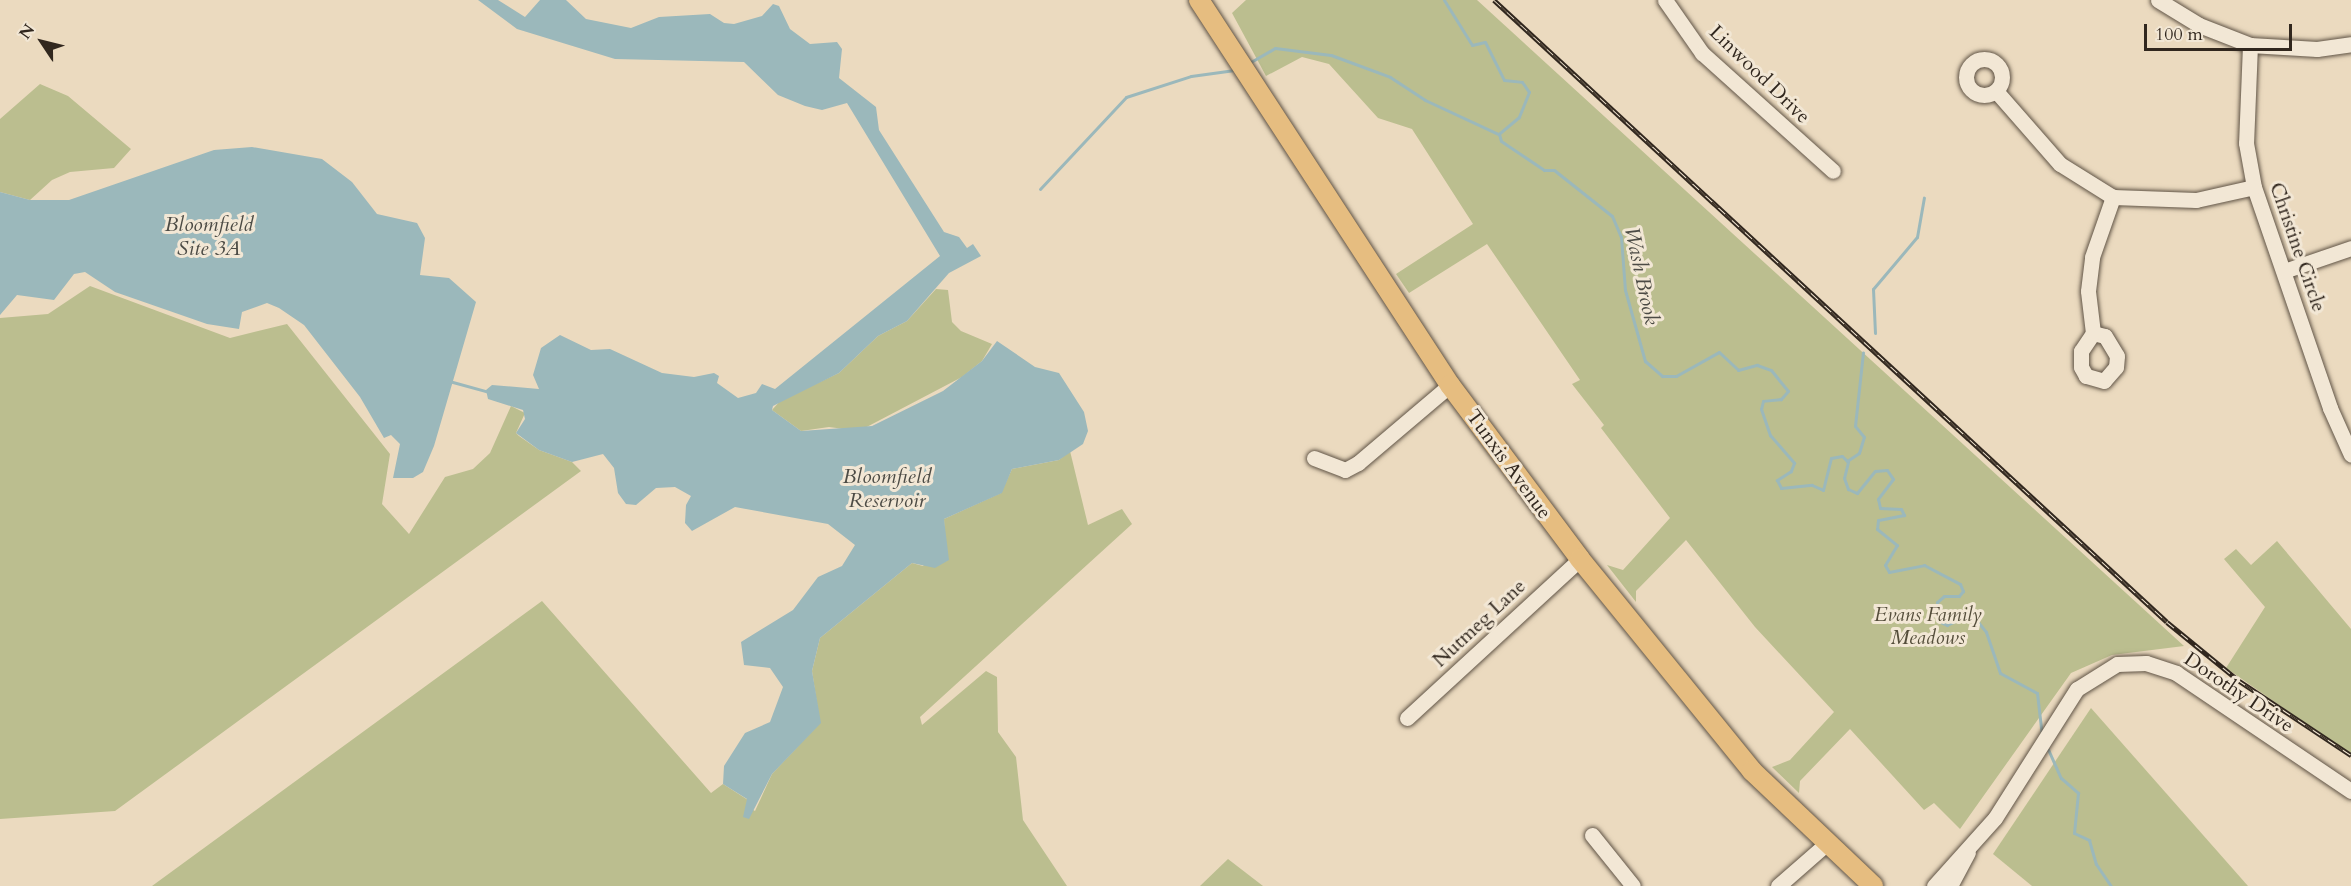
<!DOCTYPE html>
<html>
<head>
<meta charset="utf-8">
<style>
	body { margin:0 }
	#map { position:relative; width:2351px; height:886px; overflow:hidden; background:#ebdabf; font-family:Cardo,serif }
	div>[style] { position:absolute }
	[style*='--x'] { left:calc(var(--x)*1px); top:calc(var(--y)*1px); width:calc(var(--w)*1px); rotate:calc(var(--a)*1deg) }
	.green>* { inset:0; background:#bbbe8f }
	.water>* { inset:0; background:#9bb8bb }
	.stream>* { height:3px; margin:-1.5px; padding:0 1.5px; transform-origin:1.5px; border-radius:1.5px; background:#9bb8bb }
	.roads { filter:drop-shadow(0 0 2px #605446) drop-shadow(0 0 2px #605446) }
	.minor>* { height:15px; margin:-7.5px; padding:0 7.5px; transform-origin:7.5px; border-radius:7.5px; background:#f2e7d5 }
	.minor>.ring { margin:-7.5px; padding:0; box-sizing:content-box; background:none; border:15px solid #f2e7d5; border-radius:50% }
	.major>* { height:20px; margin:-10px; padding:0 10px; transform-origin:10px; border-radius:10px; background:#e6bd80 }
	.rail>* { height:5px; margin-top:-2.5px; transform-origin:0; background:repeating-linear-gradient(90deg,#f2e7d5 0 9px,#31271e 0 18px); box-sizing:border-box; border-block:2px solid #31271e }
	span { translate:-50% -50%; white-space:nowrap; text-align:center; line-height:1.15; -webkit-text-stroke:6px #f2e7d5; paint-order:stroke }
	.street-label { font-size:20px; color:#31271e }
	.park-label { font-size:20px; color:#544d3a; font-style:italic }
	.water-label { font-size:21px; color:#4c4b45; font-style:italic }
	.north { position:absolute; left:12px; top:12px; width:60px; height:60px; -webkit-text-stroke:4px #f2e7d5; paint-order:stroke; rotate:305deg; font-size:16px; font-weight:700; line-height:24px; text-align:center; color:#31271e }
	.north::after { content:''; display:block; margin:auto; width:21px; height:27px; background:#31271e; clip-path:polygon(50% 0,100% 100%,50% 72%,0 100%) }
	.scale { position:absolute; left:2144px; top:24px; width:148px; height:27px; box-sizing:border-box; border:3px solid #31271e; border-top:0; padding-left:8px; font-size:18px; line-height:21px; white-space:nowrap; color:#31271e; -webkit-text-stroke:4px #f2e7d5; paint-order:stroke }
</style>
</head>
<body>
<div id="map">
	<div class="green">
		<div style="clip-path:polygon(1246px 0,1477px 0,2184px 646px,2112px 655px,2071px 673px,1960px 829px,1934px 803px,1924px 810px,1850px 729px,1800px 781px,1799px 793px,1772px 767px,1790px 760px,1834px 712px,1755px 627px,1686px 540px,1636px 591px,1636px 602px,1607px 565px,1623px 570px,1670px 518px,1601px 428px,1604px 425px,1572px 384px,1580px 380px,1487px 244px,1409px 293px,1396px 274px,1473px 224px,1412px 129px,1378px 118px,1329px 64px,1302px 57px,1266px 76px,1232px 13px)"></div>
		<div style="clip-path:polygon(40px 84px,68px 96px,131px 149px,114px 168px,70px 172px,52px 180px,30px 200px,0 192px,0 119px)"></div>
		<div style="clip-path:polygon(90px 286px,230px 338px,287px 324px,390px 454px,382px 504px,409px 534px,445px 477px,473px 469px,490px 453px,511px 406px,525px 413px,516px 433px,519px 436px,539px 450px,572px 462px,581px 471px,115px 811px,0 819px,0 318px,48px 314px)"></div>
		<div style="clip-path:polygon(936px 289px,948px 290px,952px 322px,961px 331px,992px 344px,982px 361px,962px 377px,859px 431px,829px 427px,801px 431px,772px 410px,781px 400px,839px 373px,878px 336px,907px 321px)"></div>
		<div style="clip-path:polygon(1070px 451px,1088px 525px,1122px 509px,1132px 524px,920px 717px,922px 725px,986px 671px,997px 677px,998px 732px,1016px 757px,1023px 820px,1067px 886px,152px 886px,542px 601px,711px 793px,723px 784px,748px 800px,748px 807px,755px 811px,772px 774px,820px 723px,812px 671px,820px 638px,912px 563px,923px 566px,945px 539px,944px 519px,1001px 493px,1012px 469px,1059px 460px)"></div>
		<div style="clip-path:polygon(2277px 541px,2351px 629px,2351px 755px,2226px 668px,2265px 607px,2224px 559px,2236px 549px,2251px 565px)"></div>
		<div style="clip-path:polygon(2091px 708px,2248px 886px,2032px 886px,1993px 854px)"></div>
		<div style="clip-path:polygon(1228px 859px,1263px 886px,1200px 886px)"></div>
	</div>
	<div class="water">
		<div style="clip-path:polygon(478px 0,498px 0,525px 17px,540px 0,566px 0,586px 19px,631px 28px,659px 17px,710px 14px,724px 23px,734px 24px,762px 16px,773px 4px,779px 6px,790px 29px,810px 44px,837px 42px,842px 49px,839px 78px,876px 107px,879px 130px,944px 232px,959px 237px,967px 248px,973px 244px,981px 256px,949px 273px,907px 321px,878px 336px,839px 373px,773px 406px,772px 410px,801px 431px,872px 426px,943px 391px,982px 361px,997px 341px,1035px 367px,1059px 373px,1084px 412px,1088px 431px,1083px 444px,1059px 460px,1012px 469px,1002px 493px,944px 519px,949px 560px,935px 568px,912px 563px,820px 638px,812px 671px,821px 723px,772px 774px,749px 819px,743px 817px,747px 799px,723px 784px,724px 766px,745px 733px,770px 722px,783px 687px,770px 668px,744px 665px,741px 642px,793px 610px,818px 577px,842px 566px,855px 545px,828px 524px,735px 507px,692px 531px,685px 523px,686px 505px,691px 496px,675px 487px,656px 488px,636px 505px,626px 504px,618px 493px,614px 468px,603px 454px,572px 462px,539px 450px,516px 433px,525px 419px,523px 410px,488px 399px,486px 390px,492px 385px,539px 389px,533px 375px,541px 348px,560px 335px,591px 350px,610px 349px,662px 373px,694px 377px,714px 373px,719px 376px,717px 383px,738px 398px,756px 393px,762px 384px,775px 389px,940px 256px,847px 103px,822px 110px,805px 106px,778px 95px,744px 62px,615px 59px,517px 29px)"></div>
		<div style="clip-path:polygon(252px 147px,322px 159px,352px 182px,377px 214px,417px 223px,425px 238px,420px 275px,449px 278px,476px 302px,434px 446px,423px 472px,413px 478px,393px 478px,400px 444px,391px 435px,384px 438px,360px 397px,304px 325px,279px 308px,267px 303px,242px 312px,239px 329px,207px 324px,115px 292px,85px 272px,74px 274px,54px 300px,17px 295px,0 315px,0 192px,30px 200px,69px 200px,214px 150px)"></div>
	</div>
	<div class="stream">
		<div style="--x:1444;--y:0;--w:53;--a:58.1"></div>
		<div style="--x:1472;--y:45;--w:13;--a:-13"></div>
		<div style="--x:1485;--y:42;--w:42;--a:63.4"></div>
		<div style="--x:1504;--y:80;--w:18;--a:6"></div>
		<div style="--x:1522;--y:82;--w:12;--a:55"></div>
		<div style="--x:1529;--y:92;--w:27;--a:112"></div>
		<div style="--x:1519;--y:117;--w:26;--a:140"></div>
		<div style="--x:1499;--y:134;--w:7;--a:74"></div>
		<div style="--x:1501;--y:141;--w:52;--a:34"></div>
		<div style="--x:1544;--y:170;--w:10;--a:0"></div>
		<div style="--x:1554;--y:170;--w:74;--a:38.4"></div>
		<div style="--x:1612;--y:216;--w:23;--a:67"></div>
		<div style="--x:1621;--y:237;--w:53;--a:85.7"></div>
		<div style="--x:1625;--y:290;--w:74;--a:74.3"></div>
		<div style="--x:1645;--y:361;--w:23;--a:41"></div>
		<div style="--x:1662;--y:376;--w:14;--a:0"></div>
		<div style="--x:1676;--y:376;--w:49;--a:-29.2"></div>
		<div style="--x:1719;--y:352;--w:26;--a:43"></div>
		<div style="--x:1738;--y:370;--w:20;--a:-15"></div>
		<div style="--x:1757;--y:365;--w:15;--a:20"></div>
		<div style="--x:1771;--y:370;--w:27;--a:51"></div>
		<div style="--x:1788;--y:391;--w:11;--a:131"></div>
		<div style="--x:1781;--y:399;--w:18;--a:174"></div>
		<div style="--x:1763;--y:401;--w:8;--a:104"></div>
		<div style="--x:1761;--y:409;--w:28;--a:71"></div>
		<div style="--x:1770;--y:435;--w:37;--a:49"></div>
		<div style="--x:1794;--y:463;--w:9;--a:111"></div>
		<div style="--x:1791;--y:471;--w:17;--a:147"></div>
		<div style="--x:1777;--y:480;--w:9;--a:63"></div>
		<div style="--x:1781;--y:488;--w:31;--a:-6"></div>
		<div style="--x:1812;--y:485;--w:12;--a:24"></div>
		<div style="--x:1823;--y:490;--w:33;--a:-76"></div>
		<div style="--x:1831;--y:458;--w:11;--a:-10"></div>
		<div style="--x:1842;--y:456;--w:8;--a:45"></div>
		<div style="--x:1848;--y:462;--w:16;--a:104"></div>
		<div style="--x:1844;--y:478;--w:12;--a:70"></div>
		<div style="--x:1848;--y:489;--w:10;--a:24"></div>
		<div style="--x:1857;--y:493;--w:28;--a:-51"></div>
		<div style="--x:1875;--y:471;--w:12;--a:-5"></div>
		<div style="--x:1887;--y:470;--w:11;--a:56"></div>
		<div style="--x:1893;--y:479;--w:25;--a:127"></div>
		<div style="--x:1878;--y:499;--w:9;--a:77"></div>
		<div style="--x:1880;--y:508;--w:21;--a:3"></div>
		<div style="--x:1901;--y:509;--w:7;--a:63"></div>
		<div style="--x:1904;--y:515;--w:26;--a:169"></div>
		<div style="--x:1878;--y:520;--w:9;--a:96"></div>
		<div style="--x:1877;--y:529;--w:26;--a:39"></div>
		<div style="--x:1897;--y:545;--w:23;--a:121"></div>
		<div style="--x:1885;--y:565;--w:8;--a:60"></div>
		<div style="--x:1889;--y:572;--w:36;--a:-11"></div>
		<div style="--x:1924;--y:565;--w:41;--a:27.8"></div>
		<div style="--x:1960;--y:584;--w:8;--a:67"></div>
		<div style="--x:1963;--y:591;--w:6;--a:129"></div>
		<div style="--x:1959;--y:596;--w:15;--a:180"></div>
		<div style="--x:1944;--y:596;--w:9;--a:139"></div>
		<div style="--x:1937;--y:602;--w:19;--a:87"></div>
		<div style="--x:1938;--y:621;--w:10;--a:24"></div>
		<div style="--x:1947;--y:625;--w:19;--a:-25"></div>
		<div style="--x:1964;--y:617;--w:15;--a:20"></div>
		<div style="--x:1978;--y:622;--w:13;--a:51"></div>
		<div style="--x:1986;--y:632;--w:43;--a:71.1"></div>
		<div style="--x:2000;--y:673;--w:42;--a:28.4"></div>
		<div style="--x:2037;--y:693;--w:43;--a:83.4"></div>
		<div style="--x:1249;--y:63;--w:30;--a:-30"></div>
		<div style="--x:1275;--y:48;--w:56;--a:7.1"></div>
		<div style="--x:1331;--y:55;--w:63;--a:20.4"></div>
		<div style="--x:1390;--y:77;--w:42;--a:33.3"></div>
		<div style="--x:1425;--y:100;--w:81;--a:25"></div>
		<div style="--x:1040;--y:189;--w:126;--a:-46.9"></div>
		<div style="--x:1126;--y:97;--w:68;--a:-17.9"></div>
		<div style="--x:1191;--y:76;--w:44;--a:-7.8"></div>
		<div style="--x:1875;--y:333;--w:44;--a:-92.6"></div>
		<div style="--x:1873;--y:289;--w:68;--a:-49.8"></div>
		<div style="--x:1917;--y:237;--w:40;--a:-80"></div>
		<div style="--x:449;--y:381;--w:41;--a:15.4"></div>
		<div style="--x:1847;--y:461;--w:14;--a:-34"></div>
		<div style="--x:1859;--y:453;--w:17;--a:-73"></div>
		<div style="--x:1864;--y:437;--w:14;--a:-129"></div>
		<div style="--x:1855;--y:426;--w:74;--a:-83.8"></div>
		<div style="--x:2047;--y:747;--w:34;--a:66"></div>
		<div style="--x:2061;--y:778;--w:23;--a:41"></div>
		<div style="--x:2078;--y:793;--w:40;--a:95.7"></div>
		<div style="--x:2074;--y:833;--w:17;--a:25"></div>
		<div style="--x:2089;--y:840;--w:25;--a:74"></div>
		<div style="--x:2096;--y:864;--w:27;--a:56"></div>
	</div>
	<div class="roads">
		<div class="minor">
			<div style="--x:1665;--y:0;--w:65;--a:55.1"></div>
			<div style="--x:1702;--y:53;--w:176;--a:42"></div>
			<div style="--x:2158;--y:0;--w:48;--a:31.4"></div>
			<div style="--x:2199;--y:25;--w:55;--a:21.4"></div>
			<div style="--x:2250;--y:45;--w:67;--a:3.4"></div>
			<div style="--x:2317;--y:49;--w:34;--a:-8"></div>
			<div style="--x:2250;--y:45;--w:98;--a:92.3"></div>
			<div style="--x:2246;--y:143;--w:45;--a:79.7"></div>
			<div style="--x:2254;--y:187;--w:234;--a:71"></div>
			<div style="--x:2330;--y:408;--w:51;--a:65.9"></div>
			<div class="ring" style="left:1966px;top:59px;width:21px;height:21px"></div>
			<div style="--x:1996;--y:91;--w:97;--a:48.8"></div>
			<div style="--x:2060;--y:164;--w:62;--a:31.9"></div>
			<div style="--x:2113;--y:197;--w:83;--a:2.1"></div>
			<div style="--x:2196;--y:200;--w:59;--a:-12.6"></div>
			<div style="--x:2284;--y:271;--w:71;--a:-18.9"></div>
			<div style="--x:2093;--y:333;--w:12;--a:14"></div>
			<div style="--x:2105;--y:336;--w:23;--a:59"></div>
			<div style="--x:2117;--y:356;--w:11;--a:95"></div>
			<div style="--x:2116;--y:367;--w:18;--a:131"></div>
			<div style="--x:2104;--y:381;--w:19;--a:-164"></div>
			<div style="--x:2086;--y:376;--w:10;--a:-119"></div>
			<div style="--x:2081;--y:367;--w:16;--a:-90"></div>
			<div style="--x:2081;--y:351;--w:22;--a:-56"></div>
			<div style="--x:2093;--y:333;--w:42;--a:-96.8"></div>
			<div style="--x:2088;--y:291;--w:34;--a:-83"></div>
			<div style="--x:2092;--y:257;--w:64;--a:-70.7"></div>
			<div style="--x:1314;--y:458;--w:33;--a:21"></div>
			<div style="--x:1345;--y:470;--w:15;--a:-28"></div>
			<div style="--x:1358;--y:463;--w:121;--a:-40.3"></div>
			<div style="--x:1407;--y:718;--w:235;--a:-42.6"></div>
			<div style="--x:1592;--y:835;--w:65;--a:51.2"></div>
			<div style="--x:1778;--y:886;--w:64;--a:-41.2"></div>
			<div style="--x:1934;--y:886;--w:91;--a:-48.1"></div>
			<div style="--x:1995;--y:818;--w:153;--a:-57.6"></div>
			<div style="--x:2077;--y:689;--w:47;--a:-32"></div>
			<div style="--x:2117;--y:664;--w:29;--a:-2"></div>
			<div style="--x:2146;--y:663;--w:32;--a:18"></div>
			<div style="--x:2176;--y:673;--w:211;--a:34"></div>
			<div style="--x:1950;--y:886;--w:38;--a:-62"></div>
		</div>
		<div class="major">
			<div style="--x:1199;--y:0;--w:460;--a:56.9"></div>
			<div style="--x:1450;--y:385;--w:217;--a:53.2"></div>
			<div style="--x:1580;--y:559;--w:273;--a:50.9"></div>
			<div style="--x:1752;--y:771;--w:167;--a:43.5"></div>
		</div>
	</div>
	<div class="rail">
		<div style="--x:1494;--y:0;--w:916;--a:42.74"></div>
		<div style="--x:2167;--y:622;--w:92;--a:39.2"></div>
		<div style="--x:2238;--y:680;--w:136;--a:33.6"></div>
	</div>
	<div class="street-label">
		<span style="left:1760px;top:74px;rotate:44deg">Linwood Drive</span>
		<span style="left:2298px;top:247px;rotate:71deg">Christine Circle</span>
		<span style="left:1509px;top:464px;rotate:54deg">Tunxis Avenue</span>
		<span style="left:1479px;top:623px;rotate:-43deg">Nutmeg Lane</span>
		<span style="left:2239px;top:692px;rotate:34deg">Dorothy Drive</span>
	</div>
	<div class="park-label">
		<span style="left:1928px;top:626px">Evans Family<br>Meadows</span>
	</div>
	<div class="water-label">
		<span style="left:209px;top:237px">Bloomfield<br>Site 3A</span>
		<span style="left:1641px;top:276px;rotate:78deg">Wash Brook</span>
		<span style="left:887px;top:489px">Bloomfield<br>Reservoir</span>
	</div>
	<div class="north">N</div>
	<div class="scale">100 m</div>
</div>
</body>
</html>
